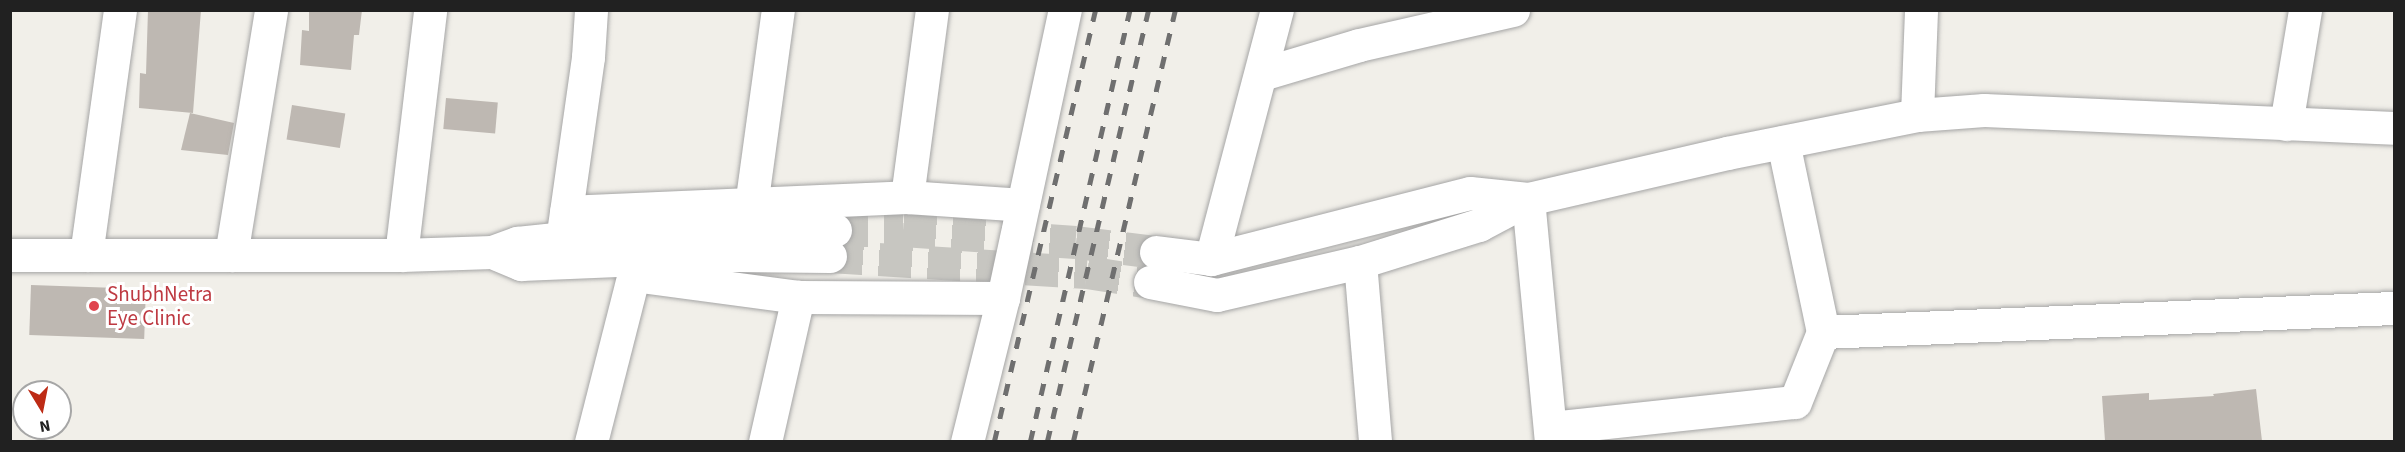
<!DOCTYPE html>
<html>
<head>
<meta charset="utf-8">
<style>
	body { margin:0 }
	#map { position:relative; width:2405px; height:452px; overflow:hidden; background:#f1efe9; font-family:"Source Sans 3",sans-serif }
	div>[style] { position:absolute }
	[style*='--x'] { left:calc(var(--x)*1px); top:calc(var(--y)*1px); width:calc(var(--w)*1px); rotate:calc(var(--a)*1deg) }
	.building>* { inset:0; background:#beb8b2; transform-origin:0 0 }
	.minor-tunnel>* { height:33px; margin-top:-16.5px; transform-origin:0; background:repeating-linear-gradient(90deg,#c7c6c1 0 33px,transparent 0 49px) }
	.roads { filter:drop-shadow(0 0 2px #a5a5a5) drop-shadow(0 0 2px #a5a5a5) }
	.minor>* { height:33px; margin:-16.5px; padding:0 16.5px; transform-origin:16.5px; border-radius:16.5px; background:#fff }
	.rail>* { height:4.5px; margin-top:-2.25px; transform-origin:0; background:repeating-linear-gradient(90deg,#6f6f6f 0 12px,transparent 0 24px) }
	.dots>* { width:16px; height:16px; translate:-50% -50%; box-sizing:border-box; border:3px solid #fff; border-radius:50% }
	span { translate:-50% -50%; white-space:nowrap; text-align:center; line-height:1.15; -webkit-text-stroke:6px #fff; paint-order:stroke }
	.health-label { font-size:21px; color:#be3a42 }
	.left { translate:0 -50%; text-align:left }
	.frame { position:absolute; inset:0; border:12px solid #212121; pointer-events:none }
	.north { position:absolute; left:12px; top:380px; width:60px; height:60px; box-sizing:border-box; background:#fff; border:2px solid #a6a6a6; border-radius:50%; rotate:170deg; font-size:16px; font-weight:700; line-height:24px; text-align:center; color:#212121 }
	.north::after { content:''; display:block; margin:auto; width:21px; height:27px; background:#bd2b15; clip-path:polygon(50% 0,100% 100%,50% 72%,0 100%) }
</style>
</head>
<body>
<div id="map">
	<div class="building">
		<div style="clip-path:polygon(148px 10px,201px 10px,193px 113px,139px 108px,140px 73px,146px 74px)"></div>
		<div style="clip-path:polygon(309px 10px,362px 10px,359px 35px,354px 35px,351px 70px,300px 65px,302px 30px,309px 31px)"></div>
		<div style="left:446px;top:98px;width:52px;height:31px;rotate:5deg"></div>
		<div style="left:292px;top:105px;width:54px;height:35px;rotate:9deg"></div>
		<div style="clip-path:polygon(190px 113px,234px 123px,228px 155px,181px 150px)"></div>
		<div style="left:31px;top:285px;width:115px;height:50px;rotate:2deg"></div>
		<div style="clip-path:polygon(2256px 389px,2262px 441px,2105px 441px,2102px 396px,2149px 393px,2149px 400px,2214px 396px,2213px 394px)"></div>
	</div>
	<div class="minor-tunnel">
		<div style="--x:835;--y:230;--w:68;--a:0"></div>
		<div style="--x:903;--y:230;--w:173;--a:4"></div>
		<div style="--x:1076;--y:242;--w:81;--a:7.1"></div>
		<div style="--x:830;--y:256;--w:257;--a:3.6"></div>
		<div style="--x:1087;--y:272;--w:64;--a:9"></div>
	</div>
	<div class="roads">
		<div class="minor">
			<div style="--x:1262;--y:74;--w:101;--a:-16.6"></div>
			<div style="--x:1359;--y:45;--w:158;--a:-12.8"></div>
			<div style="--x:1917;--y:115;--w:105;--a:-87.8"></div>
			<div style="--x:2286;--y:124;--w:116;--a:-80.5"></div>
			<div style="--x:1783;--y:142;--w:194;--a:78.1"></div>
			<div style="--x:907;--y:197;--w:189;--a:-82.4"></div>
			<div style="--x:1528;--y:199;--w:244;--a:84.6"></div>
			<div style="--x:751;--y:206;--w:198;--a:-82.2"></div>
			<div style="--x:566;--y:212;--w:341;--a:-2.5"></div>
			<div style="--x:907;--y:197;--w:116;--a:3.9"></div>
			<div style="--x:563;--y:233;--w:178;--a:-81.9"></div>
			<div style="--x:588;--y:57;--w:47;--a:-86.3"></div>
			<div style="--x:1156;--y:252;--w:55;--a:7.3"></div>
			<div style="--x:1211;--y:259;--w:267;--a:-14.3"></div>
			<div style="--x:1470;--y:193;--w:58;--a:5.9"></div>
			<div style="--x:497;--y:254;--w:26;--a:23"></div>
			<div style="--x:521;--y:264;--w:211;--a:-2.4"></div>
			<div style="--x:732;--y:255;--w:98;--a:0.6"></div>
			<div style="--x:10;--y:255;--w:391;--a:0"></div>
			<div style="--x:401;--y:255;--w:91;--a:-1.9"></div>
			<div style="--x:492;--y:252;--w:27;--a:-20"></div>
			<div style="--x:517;--y:243;--w:46;--a:-6.2"></div>
			<div style="--x:563;--y:238;--w:185;--a:-2.5"></div>
			<div style="--x:748;--y:230;--w:87;--a:0"></div>
			<div style="--x:86;--y:255;--w:247;--a:-82.1"></div>
			<div style="--x:231;--y:255;--w:248;--a:-80.7"></div>
			<div style="--x:401;--y:255;--w:247;--a:-83.2"></div>
			<div style="--x:1211;--y:259;--w:258;--a:-75.2"></div>
			<div style="--x:1360;--y:262;--w:181;--a:85.2"></div>
			<div style="--x:633;--y:275;--w:166;--a:7.6"></div>
			<div style="--x:798;--y:297;--w:205;--a:0.3"></div>
			<div style="--x:1150;--y:282;--w:68;--a:11"></div>
			<div style="--x:1217;--y:295;--w:147;--a:-13"></div>
			<div style="--x:1360;--y:262;--w:125;--a:-17.3"></div>
			<div style="--x:1479;--y:225;--w:55;--a:-28"></div>
			<div style="--x:1528;--y:199;--w:204;--a:-13"></div>
			<div style="--x:1727;--y:153;--w:194;--a:-11.3"></div>
			<div style="--x:1917;--y:115;--w:67;--a:-4.3"></div>
			<div style="--x:1984;--y:110;--w:410;--a:2.5"></div>
			<div style="--x:1551;--y:428;--w:245;--a:-6.1"></div>
			<div style="--x:1795;--y:402;--w:75;--a:-68.2"></div>
			<div style="--x:1823;--y:332;--w:572;--a:-2.41"></div>
			<div style="--x:591;--y:442;--w:187;--a:-75.7"></div>
			<div style="--x:765;--y:442;--w:149;--a:-77.2"></div>
			<div style="--x:967;--y:442;--w:148;--a:-76"></div>
			<div style="--x:1003;--y:298;--w:295;--a:-77.9"></div>
		</div>
	</div>
	<div class="rail">
		<div style="--x:994;--y:442;--w:444;--a:-76.8"></div>
		<div style="--x:1030;--y:442;--w:443;--a:-77"></div>
		<div style="--x:1047;--y:442;--w:444;--a:-76.8"></div>
		<div style="--x:1073;--y:442;--w:444;--a:-76.7"></div>
	</div>
	<div class="dots">
		<div style="left:94px;top:306px;background:#e0444e"></div>
	</div>
	<div class="health-label">
		<span class="left" style="left:107px;top:306px">ShubhNetra<br>Eye Clinic</span>
	</div>
	<div class="frame"></div>
	<div class="north">N</div>
</div>
</body>
</html>
